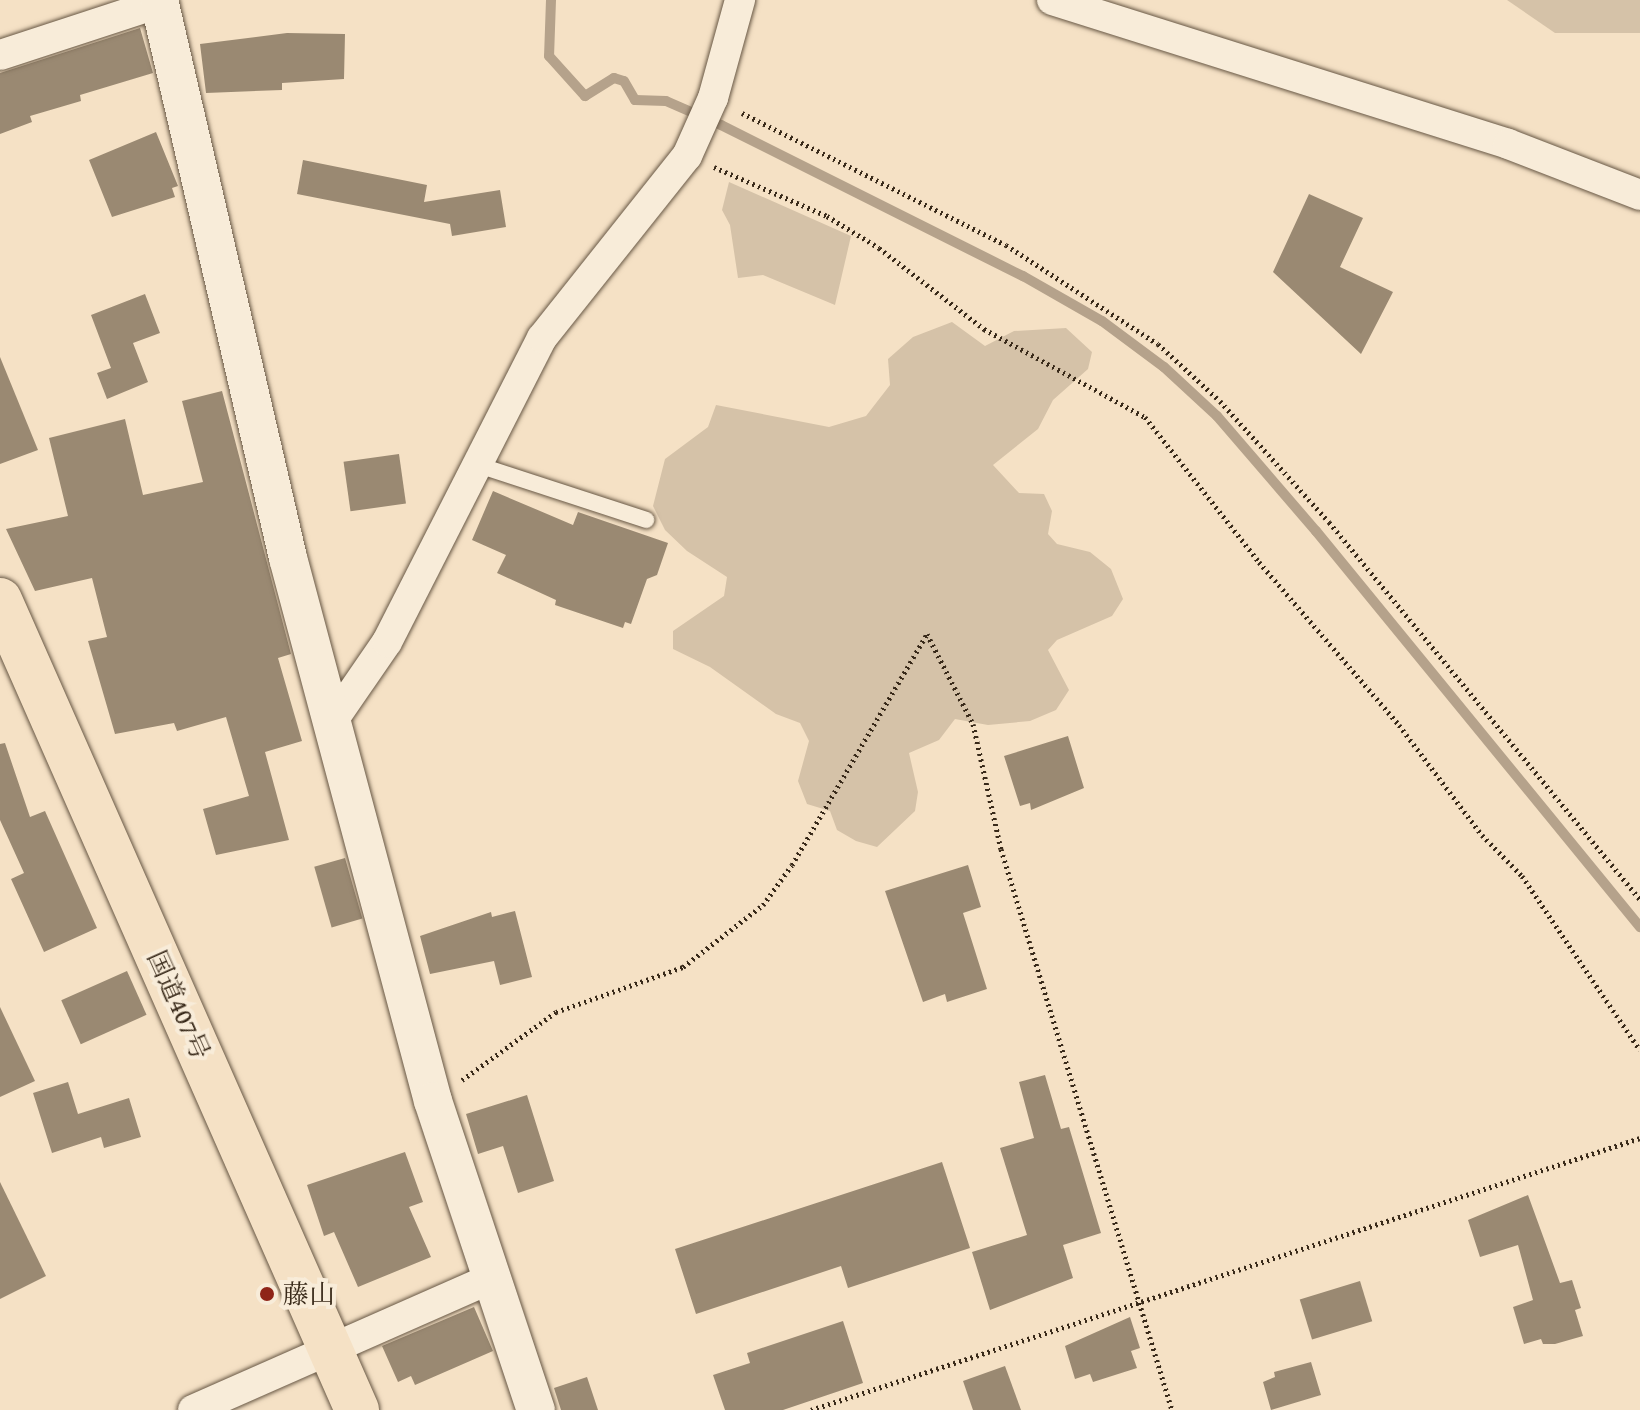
<!DOCTYPE html>
<html>
<head>
<meta charset="utf-8">
<style>
	body { margin:0 }
	#map { position:relative; width:1640px; height:1410px; overflow:hidden; background:#f5e1c5; font-family:"Gentium Book Plus","Noto Serif JP",serif }
	div>[style] { position:absolute }
	[style*='--x'] { left:calc(var(--x)*1px); top:calc(var(--y)*1px); width:calc(var(--w)*1px); rotate:calc(var(--a)*1deg) }
	.green>* { inset:0; background:#d5c2a8 }
	.stream>* { height:10px; margin:-5px; padding:0 5px; transform-origin:5px; border-radius:5px; background:#b5a28b }
	.building>* { inset:0; background:#9a8972; transform-origin:0 0 }
	.path>* { height:5px; margin-top:-2.5px; transform-origin:0; background:repeating-linear-gradient(90deg,#382919 0 2px,transparent 0 6px) }
	.roads { filter:drop-shadow(0 0 2px #675744) drop-shadow(0 0 2px #675744) }
	.service>* { height:16px; margin:-8px; padding:0 8px; transform-origin:8px; border-radius:8px; background:#f8ecd9 }
	.minor>* { height:30px; margin:-15px; padding:0 15px; transform-origin:15px; border-radius:15px; background:#f8ecd9 }
	.tertiary>* { height:38px; margin:-19px; padding:0 19px; transform-origin:19px; border-radius:19px; background:#f8ecd9 }
	.trunk>* { height:44px; margin:-22px; padding:0 22px; transform-origin:22px; border-radius:22px; background:#f5e1c5 }
	.dots>* { width:22px; height:22px; translate:-50% -50%; box-sizing:border-box; border:4px solid #f8ecd9; border-radius:50% }
	span { translate:-50% -50%; white-space:nowrap; text-align:center; line-height:1.15; -webkit-text-stroke:8px #f8ecd9; paint-order:stroke }
	.street-label { font-size:26px; color:#382919 }
	.poi-label { font-size:26px; color:#382919 }
	.left { translate:0 -50%; text-align:left }
</style>
</head>
<body>
<div id="map">
	<div class="green">
		<div style="clip-path:polygon(1507px 0,1640px 0,1640px 33px,1555px 33px)"></div>
		<div style="clip-path:polygon(729px 182px,851px 236px,835px 305px,763px 275px,738px 278px,730px 225px,722px 210px)"></div>
		<div style="clip-path:polygon(952px 322px,985px 346px,1014px 331px,1066px 328px,1092px 352px,1088px 369px,1053px 400px,1038px 429px,993px 465px,1019px 493px,1044px 494px,1052px 511px,1048px 534px,1057px 544px,1090px 552px,1111px 569px,1123px 599px,1112px 616px,1057px 640px,1048px 650px,1069px 690px,1056px 710px,1030px 721px,988px 725px,955px 719px,939px 740px,909px 753px,918px 792px,915px 811px,877px 847px,856px 841px,837px 830px,830px 811px,807px 804px,798px 781px,809px 741px,800px 723px,776px 714px,710px 667px,673px 649px,673px 631px,724px 596px,727px 577px,687px 551px,665px 530px,653px 506px,665px 459px,708px 427px,716px 405px,829px 427px,866px 416px,890px 385px,888px 359px,913px 337px)"></div>
	</div>
	<div class="stream">
		<div style="--x:551;--y:0;--w:56;--a:92"></div>
		<div style="--x:549;--y:56;--w:54;--a:48"></div>
		<div style="--x:585;--y:96;--w:34;--a:-32"></div>
		<div style="--x:614;--y:78;--w:10;--a:17"></div>
		<div style="--x:624;--y:81;--w:22;--a:60"></div>
		<div style="--x:635;--y:100;--w:31;--a:2"></div>
		<div style="--x:666;--y:101;--w:60;--a:23.6"></div>
		<div style="--x:721;--y:125;--w:338;--a:26.6"></div>
		<div style="--x:1023;--y:276;--w:91;--a:29.7"></div>
		<div style="--x:1102;--y:321;--w:77;--a:36.6"></div>
		<div style="--x:1164;--y:367;--w:72;--a:42.8"></div>
		<div style="--x:1217;--y:416;--w:152;--a:49.3"></div>
		<div style="--x:1316;--y:531;--w:512;--a:50.71"></div>
	</div>
	<div class="building">
		<div style="clip-path:polygon(140px 28px,153px 73px,80px 95px,81px 101px,30px 116px,32px 122px,0 134px,0 73px)"></div>
		<div style="clip-path:polygon(287px 33px,345px 34px,344px 79px,282px 83px,282px 90px,206px 93px,200px 44px)"></div>
		<div style="clip-path:polygon(156px 132px,178px 186px,172px 188px,175px 197px,112px 217px,89px 160px)"></div>
		<div style="clip-path:polygon(303px 160px,427px 185px,424px 202px,500px 190px,506px 227px,452px 236px,450px 224px,297px 194px)"></div>
		<div style="clip-path:polygon(1309px 194px,1363px 218px,1340px 267px,1393px 292px,1361px 354px,1273px 272px)"></div>
		<div style="clip-path:polygon(145px 294px,160px 333px,133px 343px,148px 382px,107px 399px,97px 373px,111px 368px,91px 315px)"></div>
		<div style="clip-path:polygon(0 357px,38px 450px,0 464px)"></div>
		<div style="clip-path:polygon(222px 391px,291px 654px,278px 658px,302px 741px,265px 752px,289px 840px,216px 855px,203px 809px,249px 796px,226px 717px,177px 731px,174px 723px,115px 734px,88px 641px,107px 637px,92px 578px,35px 591px,6px 529px,68px 516px,49px 438px,125px 419px,143px 495px,203px 482px,182px 401px)"></div>
		<div style="left:399px;top:454px;width:50px;height:56px;rotate:82deg"></div>
		<div style="clip-path:polygon(493px 491px,573px 525px,578px 512px,668px 543px,657px 575px,647px 579px,631px 624px,625px 622px,623px 628px,555px 605px,556px 600px,497px 573px,506px 555px,472px 540px)"></div>
		<div style="clip-path:polygon(1068px 736px,1084px 788px,1031px 810px,1030px 803px,1020px 806px,1004px 756px)"></div>
		<div style="clip-path:polygon(5px 743px,30px 817px,45px 811px,97px 928px,44px 952px,11px 879px,24px 873px,0 820px,0 744px)"></div>
		<div style="left:345px;top:858px;width:63px;height:32px;rotate:74deg"></div>
		<div style="clip-path:polygon(968px 865px,981px 907px,963px 913px,987px 989px,947px 1002px,945px 994px,923px 1002px,885px 891px)"></div>
		<div style="clip-path:polygon(515px 911px,532px 977px,500px 985px,494px 961px,430px 974px,420px 936px,491px 912px,492px 917px)"></div>
		<div style="left:127px;top:971px;width:48px;height:72px;rotate:66deg"></div>
		<div style="clip-path:polygon(0 1007px,35px 1081px,0 1097px)"></div>
		<div style="clip-path:polygon(1045px 1075px,1061px 1129px,1069px 1127px,1101px 1233px,1063px 1245px,1073px 1278px,990px 1310px,972px 1252px,1027px 1235px,1000px 1148px,1034px 1138px,1019px 1082px)"></div>
		<div style="clip-path:polygon(68px 1082px,78px 1114px,129px 1098px,141px 1137px,104px 1148px,101px 1137px,52px 1153px,33px 1093px)"></div>
		<div style="clip-path:polygon(527px 1095px,554px 1181px,518px 1193px,503px 1146px,478px 1154px,466px 1114px)"></div>
		<div style="clip-path:polygon(405px 1152px,423px 1202px,409px 1207px,431px 1257px,358px 1287px,334px 1232px,324px 1236px,307px 1185px)"></div>
		<div style="clip-path:polygon(942px 1162px,970px 1248px,848px 1288px,841px 1266px,696px 1314px,675px 1249px)"></div>
		<div style="clip-path:polygon(0 1182px,46px 1276px,0 1299px)"></div>
		<div style="clip-path:polygon(1528px 1195px,1560px 1283px,1572px 1280px,1581px 1308px,1575px 1310px,1583px 1336px,1555px 1344px,1543px 1344px,1541px 1339px,1524px 1344px,1513px 1307px,1533px 1300px,1518px 1245px,1480px 1257px,1468px 1220px)"></div>
		<div style="left:1360px;top:1281px;width:42px;height:63px;rotate:73deg"></div>
		<div style="clip-path:polygon(474px 1307px,493px 1351px,415px 1385px,411px 1376px,398px 1382px,382px 1346px)"></div>
		<div style="clip-path:polygon(1130px 1317px,1140px 1348px,1131px 1351px,1137px 1368px,1093px 1382px,1090px 1374px,1075px 1379px,1065px 1346px)"></div>
		<div style="clip-path:polygon(843px 1321px,863px 1383px,783px 1410px,725px 1410px,713px 1375px,750px 1363px,747px 1353px)"></div>
		<div style="clip-path:polygon(1311px 1362px,1321px 1395px,1271px 1410px,1263px 1382px,1275px 1377px,1274px 1372px)"></div>
		<div style="clip-path:polygon(1005px 1366px,1021px 1410px,973px 1410px,963px 1381px)"></div>
		<div style="clip-path:polygon(587px 1377px,598px 1410px,561px 1410px,554px 1388px)"></div>
	</div>
	<div class="path">
		<div style="--x:742;--y:113;--w:295;--a:26.6"></div>
		<div style="--x:1006;--y:245;--w:181;--a:33.1"></div>
		<div style="--x:1158;--y:344;--w:84;--a:42.6"></div>
		<div style="--x:1220;--y:401;--w:163;--a:48"></div>
		<div style="--x:1329;--y:522;--w:489;--a:50.5"></div>
		<div style="--x:714;--y:167;--w:123;--a:23.4"></div>
		<div style="--x:827;--y:216;--w:61;--a:31.6"></div>
		<div style="--x:879;--y:248;--w:133;--a:37.6"></div>
		<div style="--x:984;--y:329;--w:183;--a:28.7"></div>
		<div style="--x:1145;--y:417;--w:184;--a:51.8"></div>
		<div style="--x:1259;--y:562;--w:215;--a:49.3"></div>
		<div style="--x:1399;--y:725;--w:138;--a:53"></div>
		<div style="--x:1482;--y:835;--w:57;--a:45.7"></div>
		<div style="--x:1522;--y:876;--w:210;--a:55.9"></div>
		<div style="--x:462;--y:1080;--w:116;--a:-35.9"></div>
		<div style="--x:556;--y:1012;--w:135;--a:-19.5"></div>
		<div style="--x:683;--y:967;--w:101;--a:-37.8"></div>
		<div style="--x:763;--y:905;--w:49;--a:-54.1"></div>
		<div style="--x:792;--y:865;--w:268;--a:-59.7"></div>
		<div style="--x:927;--y:634;--w:101;--a:62.9"></div>
		<div style="--x:973;--y:724;--w:128;--a:77.4"></div>
		<div style="--x:1001;--y:849;--w:586;--a:73.05"></div>
		<div style="--x:811;--y:1410;--w:872;--a:-18.16"></div>
	</div>
	<div class="roads">
		<div class="service">
			<div style="--x:478;--y:465;--w:177;--a:18.1"></div>
		</div>
		<div class="minor">
			<div style="--x:1052;--y:0;--w:478;--a:17.5"></div>
			<div style="--x:1508;--y:144;--w:142;--a:21.1"></div>
			<div style="--x:0;--y:55;--w:167;--a:-18.1"></div>
			<div style="--x:334;--y:719;--w:93;--a:-55.5"></div>
			<div style="--x:387;--y:642;--w:341;--a:-63"></div>
			<div style="--x:542;--y:338;--w:233;--a:-51.5"></div>
			<div style="--x:687;--y:156;--w:64;--a:-65.9"></div>
			<div style="--x:713;--y:98;--w:102;--a:-74.6"></div>
			<div style="--x:193;--y:1410;--w:325;--a:-23.8"></div>
		</div>
		<div class="tertiary">
			<div style="--x:159;--y:0;--w:573;--a:76.98"></div>
			<div style="--x:288;--y:558;--w:562;--a:75.05"></div>
			<div style="--x:433;--y:1101;--w:326;--a:71.6"></div>
		</div>
		<div class="trunk">
			<div style="--x:0;--y:600;--w:885;--a:66.21"></div>
		</div>
	</div>
	<div class="dots">
		<div style="left:267px;top:1294px;background:#8f2418"></div>
	</div>
	<div class="street-label">
		<span style="left:179px;top:1005px;rotate:66deg">国道407号</span>
	</div>
	<div class="poi-label">
		<span class="left" style="left:283px;top:1294px">藤山</span>
	</div>
</div>
</body>
</html>
